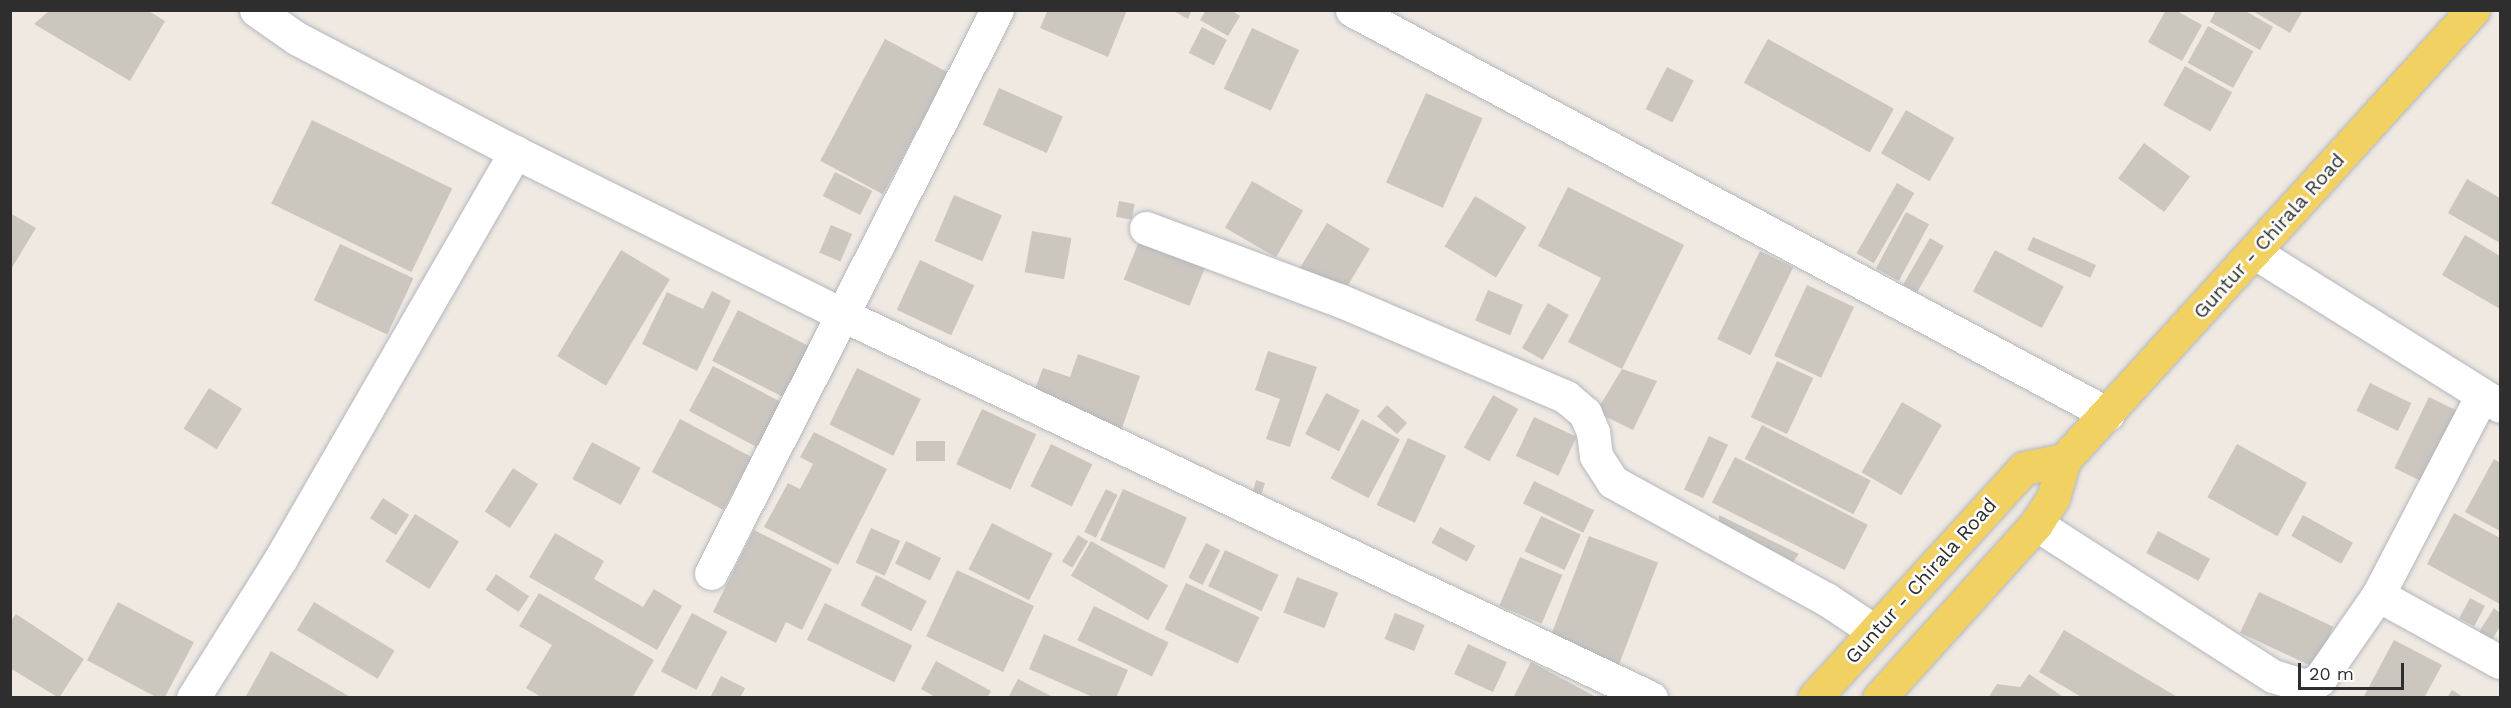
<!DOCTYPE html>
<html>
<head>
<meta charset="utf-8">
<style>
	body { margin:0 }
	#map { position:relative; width:2511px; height:708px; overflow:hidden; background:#efe9e1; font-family:"Work Sans",sans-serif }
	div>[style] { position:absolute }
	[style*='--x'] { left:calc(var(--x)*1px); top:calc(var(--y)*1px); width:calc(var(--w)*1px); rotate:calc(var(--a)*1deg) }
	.building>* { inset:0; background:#cbc7bf; transform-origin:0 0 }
	.roads { filter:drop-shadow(0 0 2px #b4b7c1) drop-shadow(0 0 2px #b4b7c1) }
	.street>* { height:33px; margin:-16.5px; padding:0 16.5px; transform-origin:16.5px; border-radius:16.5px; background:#fff }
	.primary>* { height:33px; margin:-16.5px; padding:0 16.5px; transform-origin:16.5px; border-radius:16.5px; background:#f2d163 }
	span { translate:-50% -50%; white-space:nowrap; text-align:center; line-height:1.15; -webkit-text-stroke:5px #fff; paint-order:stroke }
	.street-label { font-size:20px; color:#2e2e2e }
	.frame { position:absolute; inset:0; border:12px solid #2e2e2e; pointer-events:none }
	.scale { position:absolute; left:2298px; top:663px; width:106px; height:27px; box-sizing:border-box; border:3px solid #2e2e2e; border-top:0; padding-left:8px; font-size:18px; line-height:21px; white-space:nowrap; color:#2e2e2e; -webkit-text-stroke:4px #fff; paint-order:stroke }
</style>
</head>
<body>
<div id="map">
	<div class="building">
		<div style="clip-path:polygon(50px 10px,147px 10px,165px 21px,130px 81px,34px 24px)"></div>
		<div style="clip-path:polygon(1048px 10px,1127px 10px,1108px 57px,1040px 28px)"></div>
		<div style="clip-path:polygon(1172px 10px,1192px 10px,1188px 19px)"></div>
		<div style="clip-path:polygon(1206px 10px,1231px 10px,1240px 16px,1228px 36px,1200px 20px)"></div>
		<div style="clip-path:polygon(2166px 10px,2175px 10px,2202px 25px,2182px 61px,2148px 42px)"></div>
		<div style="clip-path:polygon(2216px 10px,2244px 10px,2273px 27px,2260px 50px,2210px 22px)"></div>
		<div style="clip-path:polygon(2251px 10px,2303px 10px,2290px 33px)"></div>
		<div style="left:2208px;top:26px;width:52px;height:42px;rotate:29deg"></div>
		<div style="left:1202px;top:27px;width:28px;height:29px;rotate:27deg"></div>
		<div style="left:1252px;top:28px;width:52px;height:67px;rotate:25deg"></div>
		<div style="left:885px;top:39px;width:71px;height:138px;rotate:28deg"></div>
		<div style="left:1768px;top:39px;width:144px;height:50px;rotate:29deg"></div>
		<div style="left:2185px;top:66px;width:54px;height:45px;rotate:29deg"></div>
		<div style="left:1667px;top:67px;width:30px;height:47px;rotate:27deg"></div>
		<div style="left:999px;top:88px;width:70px;height:40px;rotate:24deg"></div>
		<div style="left:1426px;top:93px;width:62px;height:98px;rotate:24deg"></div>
		<div style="left:1906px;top:110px;width:56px;height:50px;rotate:30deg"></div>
		<div style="left:312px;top:120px;width:156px;height:93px;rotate:26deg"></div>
		<div style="left:2144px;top:143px;width:57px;height:44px;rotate:36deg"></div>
		<div style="left:835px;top:172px;width:42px;height:27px;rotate:27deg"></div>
		<div style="clip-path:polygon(2467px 179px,2500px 198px,2500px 243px,2448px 213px)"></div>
		<div style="left:1252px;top:181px;width:59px;height:54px;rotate:30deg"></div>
		<div style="left:1897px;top:183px;width:20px;height:81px;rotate:30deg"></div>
		<div style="clip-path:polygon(1568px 187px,1684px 245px,1622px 369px,1568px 342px,1601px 278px,1538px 246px)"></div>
		<div style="left:954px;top:195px;width:52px;height:50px;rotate:23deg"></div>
		<div style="left:1475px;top:196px;width:60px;height:59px;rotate:31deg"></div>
		<div style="left:1119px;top:201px;width:16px;height:16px;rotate:11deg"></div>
		<div style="left:1906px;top:212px;width:26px;height:64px;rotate:28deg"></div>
		<div style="clip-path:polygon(10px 213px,36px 228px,10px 271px)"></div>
		<div style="left:1327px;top:223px;width:50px;height:61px;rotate:31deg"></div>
		<div style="left:831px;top:225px;width:23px;height:30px;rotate:23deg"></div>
		<div style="left:1032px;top:231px;width:40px;height:42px;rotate:10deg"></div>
		<div style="left:1142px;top:234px;width:71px;height:49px;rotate:22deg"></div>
		<div style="clip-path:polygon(2465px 235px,2500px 256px,2500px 309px,2442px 275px)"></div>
		<div style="left:2033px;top:237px;width:69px;height:14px;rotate:24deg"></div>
		<div style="left:1930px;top:238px;width:16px;height:54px;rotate:30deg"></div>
		<div style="left:340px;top:244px;width:81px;height:62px;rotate:25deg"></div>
		<div style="left:621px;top:250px;width:57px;height:124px;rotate:31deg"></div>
		<div style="left:1995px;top:250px;width:78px;height:47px;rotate:28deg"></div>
		<div style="left:1760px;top:251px;width:37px;height:98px;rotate:26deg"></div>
		<div style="left:920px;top:260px;width:60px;height:55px;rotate:25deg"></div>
		<div style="left:1807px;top:285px;width:52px;height:78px;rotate:25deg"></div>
		<div style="left:1488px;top:290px;width:38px;height:33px;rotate:23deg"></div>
		<div style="clip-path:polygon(712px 291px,731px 301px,697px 371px,642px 344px,667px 292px,703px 309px)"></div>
		<div style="left:1548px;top:303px;width:24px;height:52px;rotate:30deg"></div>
		<div style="left:738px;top:310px;width:90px;height:57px;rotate:27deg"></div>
		<div style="clip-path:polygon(1268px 351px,1317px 367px,1290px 447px,1266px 439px,1280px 399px,1255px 390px)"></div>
		<div style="clip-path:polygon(1078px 354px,1140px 376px,1120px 434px,1030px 402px,1043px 368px,1070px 377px)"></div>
		<div style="left:1777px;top:361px;width:40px;height:62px;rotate:25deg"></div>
		<div style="left:713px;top:366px;width:84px;height:51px;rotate:28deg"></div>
		<div style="left:857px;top:368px;width:71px;height:63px;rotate:26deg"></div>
		<div style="clip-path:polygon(1622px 369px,1657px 381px,1633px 430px,1596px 412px)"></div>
		<div style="left:2370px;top:383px;width:46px;height:31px;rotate:26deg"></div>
		<div style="left:209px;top:388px;width:39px;height:48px;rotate:32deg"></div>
		<div style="left:1326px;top:393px;width:38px;height:46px;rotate:27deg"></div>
		<div style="left:1493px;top:395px;width:29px;height:60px;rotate:29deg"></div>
		<div style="left:2429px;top:397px;width:34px;height:79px;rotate:26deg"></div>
		<div style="left:1902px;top:402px;width:46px;height:81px;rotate:30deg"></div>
		<div style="left:1387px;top:405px;width:27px;height:15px;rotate:42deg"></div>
		<div style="left:982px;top:409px;width:60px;height:61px;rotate:25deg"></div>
		<div style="left:1534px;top:417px;width:47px;height:43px;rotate:25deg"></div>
		<div style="left:680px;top:419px;width:81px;height:60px;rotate:28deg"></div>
		<div style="left:1362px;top:419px;width:43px;height:67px;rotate:28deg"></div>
		<div style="left:1762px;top:425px;width:122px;height:38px;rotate:27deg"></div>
		<div style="clip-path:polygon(814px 432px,887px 469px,838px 565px,764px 527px,788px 483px,800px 489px,813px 464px,800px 457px)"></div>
		<div style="left:1709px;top:436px;width:21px;height:59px;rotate:25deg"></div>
		<div style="left:1408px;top:438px;width:42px;height:74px;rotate:25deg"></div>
		<div style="left:916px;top:441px;width:29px;height:20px"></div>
		<div style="left:592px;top:442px;width:55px;height:42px;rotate:28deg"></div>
		<div style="left:1051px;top:444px;width:46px;height:47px;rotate:26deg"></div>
		<div style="left:2237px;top:444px;width:80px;height:61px;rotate:29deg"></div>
		<div style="left:1735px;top:457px;width:149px;height:51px;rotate:27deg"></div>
		<div style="clip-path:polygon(2494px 459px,2500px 463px,2500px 531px,2465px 512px)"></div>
		<div style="left:513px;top:468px;width:30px;height:52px;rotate:33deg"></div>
		<div style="clip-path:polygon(1256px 480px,1265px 483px,1258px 505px,1250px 503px)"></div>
		<div style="left:1534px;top:481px;width:67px;height:25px;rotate:26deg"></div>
		<div style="left:1106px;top:489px;width:13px;height:48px;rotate:27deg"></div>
		<div style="left:1123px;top:489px;width:70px;height:56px;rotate:24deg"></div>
		<div style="left:383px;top:498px;width:31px;height:24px;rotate:33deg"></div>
		<div style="clip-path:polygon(2454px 513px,2500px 538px,2500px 604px,2427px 564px)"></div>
		<div style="left:415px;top:514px;width:52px;height:56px;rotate:32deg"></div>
		<div style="clip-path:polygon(1719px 515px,1799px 554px,1788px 568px,1719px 529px)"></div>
		<div style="left:2303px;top:515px;width:57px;height:24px;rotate:29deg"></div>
		<div style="left:1541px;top:516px;width:44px;height:39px;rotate:25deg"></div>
		<div style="left:992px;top:523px;width:68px;height:52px;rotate:27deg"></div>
		<div style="left:1440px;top:527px;width:40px;height:18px;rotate:28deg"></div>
		<div style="left:871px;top:528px;width:32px;height:38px;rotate:24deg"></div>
		<div style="clip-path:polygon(754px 530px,832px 569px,802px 630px,786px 622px,776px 643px,713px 612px)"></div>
		<div style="left:2158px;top:531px;width:59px;height:25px;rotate:28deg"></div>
		<div style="clip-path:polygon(555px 533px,604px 561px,594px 579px,643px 607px,654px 589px,682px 606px,657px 650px,529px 577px)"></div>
		<div style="left:1078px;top:535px;width:12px;height:31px;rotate:31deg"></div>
		<div style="left:1589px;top:536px;width:74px;height:110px;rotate:21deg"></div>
		<div style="left:906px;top:541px;width:39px;height:25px;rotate:26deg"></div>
		<div style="left:1091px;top:541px;width:89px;height:40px;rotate:30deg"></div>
		<div style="left:1206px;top:543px;width:16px;height:39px;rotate:27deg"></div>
		<div style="left:1225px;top:550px;width:59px;height:40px;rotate:25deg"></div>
		<div style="left:1520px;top:557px;width:46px;height:53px;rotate:23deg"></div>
		<div style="left:957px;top:570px;width:85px;height:73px;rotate:25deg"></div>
		<div style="left:496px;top:574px;width:40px;height:19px;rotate:34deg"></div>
		<div style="left:876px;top:575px;width:57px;height:34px;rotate:27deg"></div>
		<div style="left:1297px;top:577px;width:44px;height:38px;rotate:21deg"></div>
		<div style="left:1186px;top:583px;width:81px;height:51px;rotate:25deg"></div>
		<div style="left:2259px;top:592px;width:82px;height:45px;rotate:25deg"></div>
		<div style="clip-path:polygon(539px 593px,654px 660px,632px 698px,543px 698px,526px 688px,552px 645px,519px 626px)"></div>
		<div style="left:2470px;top:598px;width:17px;height:23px;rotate:28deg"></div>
		<div style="left:118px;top:602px;width:86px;height:66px;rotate:28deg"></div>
		<div style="left:314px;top:602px;width:94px;height:33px;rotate:31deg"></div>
		<div style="left:825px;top:603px;width:97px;height:41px;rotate:26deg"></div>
		<div style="left:1094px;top:606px;width:83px;height:38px;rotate:26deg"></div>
		<div style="clip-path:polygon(2494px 608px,2500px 613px,2500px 626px,2486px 651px,2472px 643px)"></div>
		<div style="left:692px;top:613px;width:40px;height:66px;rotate:28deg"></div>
		<div style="left:1395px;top:613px;width:32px;height:28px;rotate:22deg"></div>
		<div style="clip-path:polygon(16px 614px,84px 659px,59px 698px,10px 668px,10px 622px)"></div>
		<div style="clip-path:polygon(2064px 630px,2179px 698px,2083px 698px,2039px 672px)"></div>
		<div style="clip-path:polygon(1044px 634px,1128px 670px,1116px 698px,1095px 698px,1029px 669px)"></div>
		<div style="clip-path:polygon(2394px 640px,2442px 665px,2424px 698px,2363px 698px)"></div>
		<div style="left:1468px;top:644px;width:43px;height:33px;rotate:25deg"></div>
		<div style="clip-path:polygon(271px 651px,352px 698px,245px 698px)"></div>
		<div style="clip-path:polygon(936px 661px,991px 691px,987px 698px,937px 698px,921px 689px)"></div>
		<div style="clip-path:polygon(1531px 662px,1598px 698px,1513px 698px)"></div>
		<div style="clip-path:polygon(2029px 674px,2065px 698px,1988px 698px,1997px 684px,2020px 687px)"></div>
		<div style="clip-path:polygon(721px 676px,745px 688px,740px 698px,710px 698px)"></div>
		<div style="clip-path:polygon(1018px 679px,1055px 698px,1008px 698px)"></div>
		<div style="clip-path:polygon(2452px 690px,2465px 698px,2447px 698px)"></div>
	</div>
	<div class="roads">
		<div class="street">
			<div style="--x:256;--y:10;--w:49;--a:35"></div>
			<div style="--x:296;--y:38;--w:247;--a:27.5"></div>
			<div style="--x:515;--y:152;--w:369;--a:26.4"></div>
			<div style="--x:845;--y:316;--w:892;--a:25.36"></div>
			<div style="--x:1352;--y:10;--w:857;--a:28.12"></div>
			<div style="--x:1146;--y:228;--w:206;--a:20.5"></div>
			<div style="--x:1339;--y:300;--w:247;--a:23.1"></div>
			<div style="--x:1566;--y:397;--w:25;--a:40"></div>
			<div style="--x:1585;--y:413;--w:21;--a:67"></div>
			<div style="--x:1593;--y:432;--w:24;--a:83"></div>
			<div style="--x:1596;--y:456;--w:31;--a:57"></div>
			<div style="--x:1613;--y:482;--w:243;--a:28.8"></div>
			<div style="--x:1826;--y:599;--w:58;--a:33.7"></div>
			<div style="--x:2254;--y:252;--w:290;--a:32"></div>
			<div style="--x:2036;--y:524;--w:282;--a:32.7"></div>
			<div style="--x:2273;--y:676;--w:34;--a:17"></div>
			<div style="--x:2305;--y:686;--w:15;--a:-23"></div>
			<div style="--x:2319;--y:680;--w:103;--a:-55.2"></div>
			<div style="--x:2378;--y:595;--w:225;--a:-62.5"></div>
			<div style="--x:711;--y:573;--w:631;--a:-63.07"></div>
			<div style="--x:2378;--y:595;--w:139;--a:28.8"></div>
			<div style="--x:193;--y:698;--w:165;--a:-57.8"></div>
			<div style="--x:281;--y:558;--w:469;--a:-60"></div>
		</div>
		<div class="primary">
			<div style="--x:1814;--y:698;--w:311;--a:-47.6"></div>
			<div style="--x:2024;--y:468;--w:41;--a:-11.3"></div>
			<div style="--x:1879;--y:698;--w:234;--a:-47.9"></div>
			<div style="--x:2036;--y:524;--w:31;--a:-57"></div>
			<div style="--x:2053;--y:498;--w:40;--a:-74"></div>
			<div style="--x:2064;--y:460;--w:608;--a:-47.73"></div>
		</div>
	</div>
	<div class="street-label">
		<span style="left:2269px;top:236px;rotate:-48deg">Guntur - Chirala Road</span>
		<span style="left:1921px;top:581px;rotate:-48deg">Guntur - Chirala Road</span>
	</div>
	<div class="frame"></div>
	<div class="scale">20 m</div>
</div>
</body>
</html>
